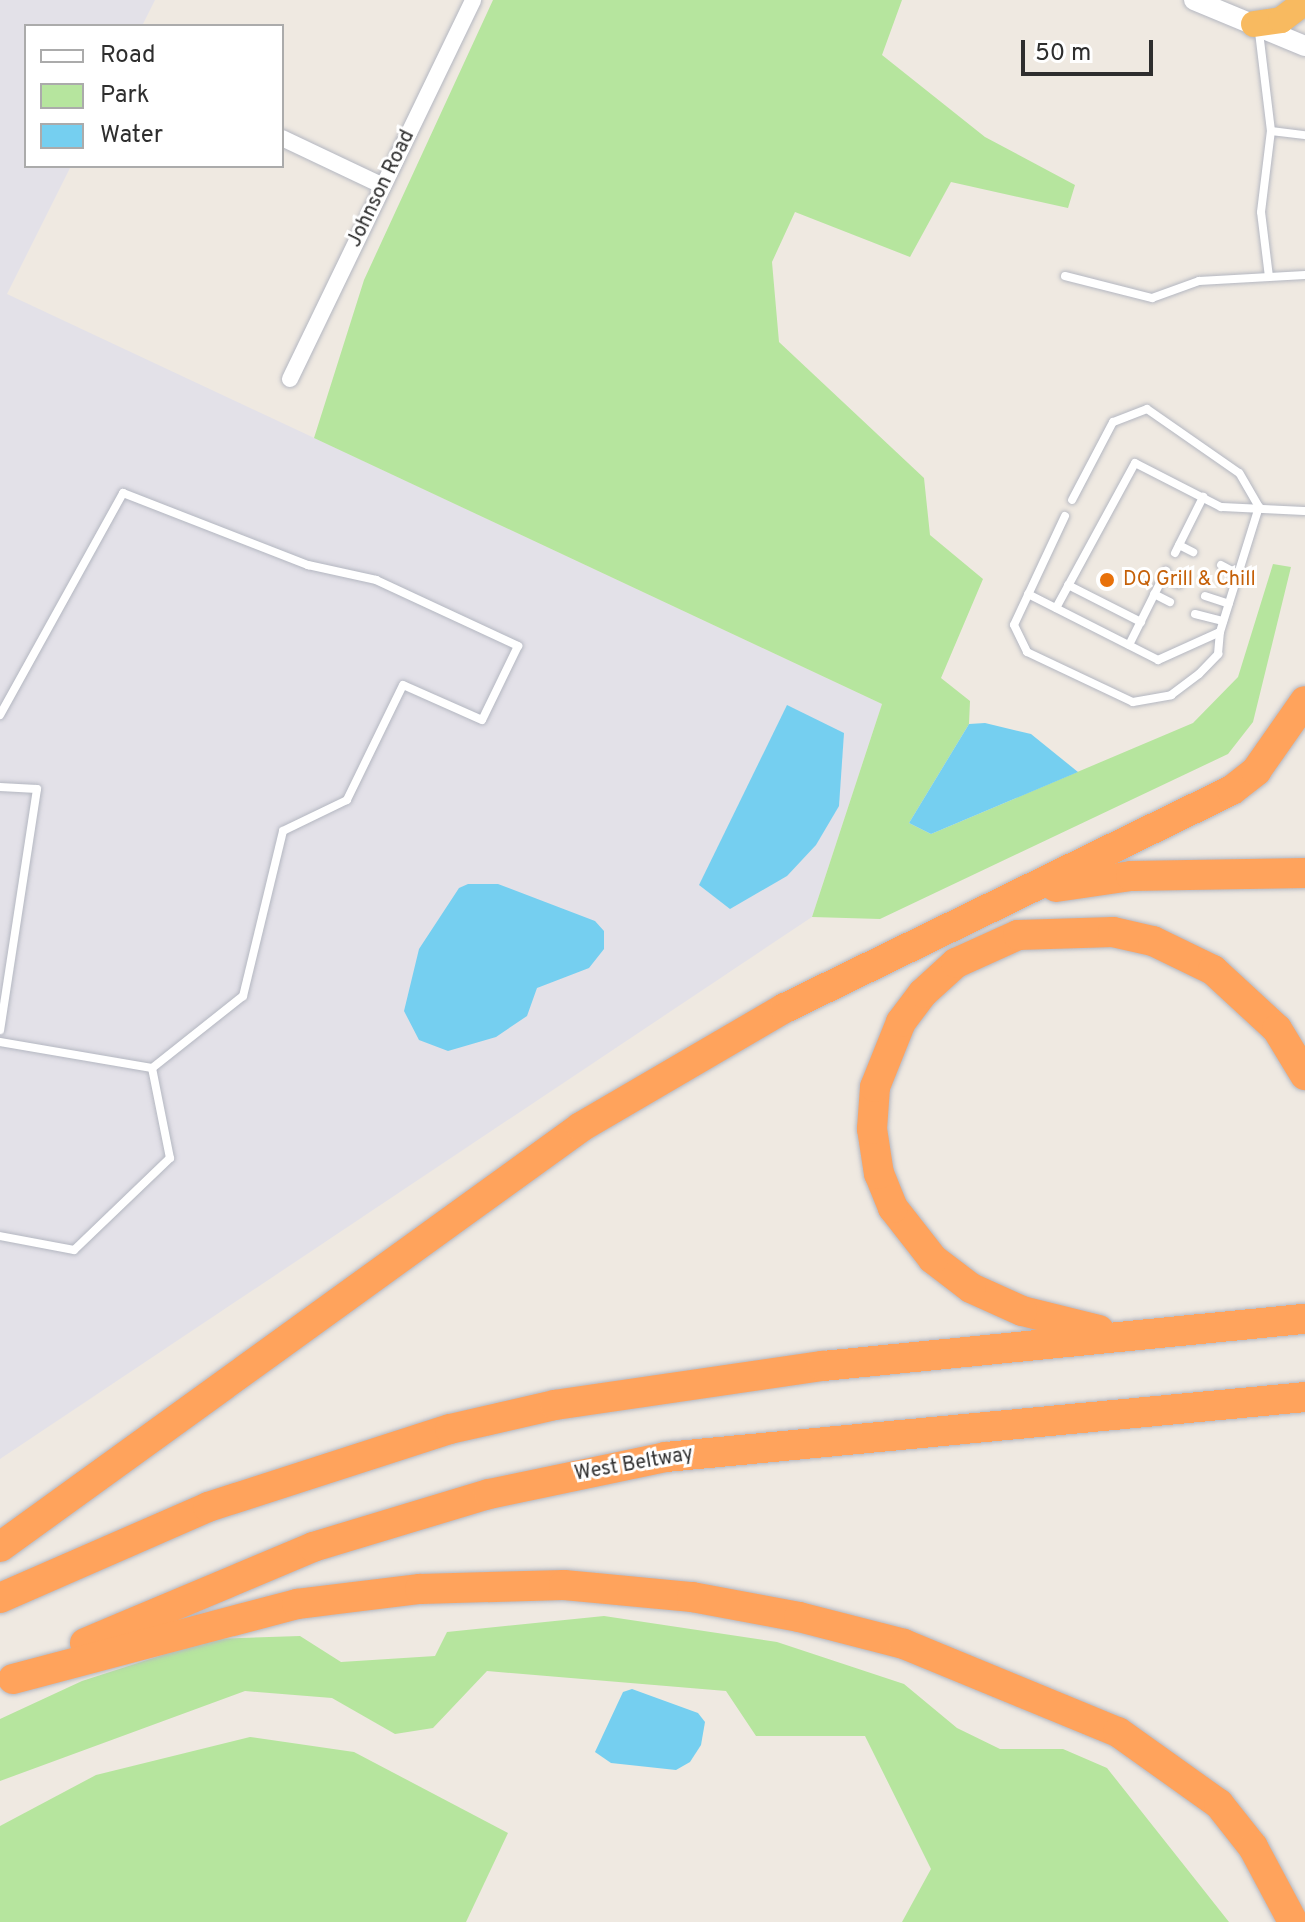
<!DOCTYPE html>
<html>
<head>
<meta charset="utf-8">
<style>
	body { margin:0 }
	#map { position:relative; width:1305px; height:1922px; overflow:hidden; background:#efe9e1; font-family:Overpass,sans-serif }
	div>[style] { position:absolute }
	[style*='--x'] { left:calc(var(--x)*1px); top:calc(var(--y)*1px); width:calc(var(--w)*1px); rotate:calc(var(--a)*1deg) }
	.industrial>* { inset:0; background:#e3e1e8 }
	.green>* { inset:0; background:#b6e59e }
	.water>* { inset:0; background:#75cff0 }
	.roads { filter:drop-shadow(0 0 2px #b4b7c1) drop-shadow(0 0 2px #b4b7c1) }
	.service>* { height:8px; margin:-4px; padding:0 4px; transform-origin:4px; border-radius:4px; background:#fff }
	.minor>* { height:16px; margin:-8px; padding:0 8px; transform-origin:8px; border-radius:8px; background:#fff }
	.tertiary>* { height:20px; margin:-10px; padding:0 10px; transform-origin:10px; border-radius:10px; background:#fff }
	.trunk>* { height:26px; margin:-13px; padding:0 13px; transform-origin:13px; border-radius:13px; background:#f8ba60 }
	.motorway>* { height:30px; margin:-15px; padding:0 15px; transform-origin:15px; border-radius:15px; background:#ffa35c }
	.dots>* { width:22px; height:22px; translate:-50% -50%; box-sizing:border-box; border:4px solid #fff; border-radius:50% }
	span { translate:-50% -50%; white-space:nowrap; text-align:center; line-height:1.15; -webkit-text-stroke:6px #fff; paint-order:stroke }
	.street-label { font-size:20px; color:#2e2e2e }
	.food-label { font-size:20px; color:#c56008 }
	.left { translate:0 -50%; text-align:left }
	.legend { position:absolute; left:24px; top:24px; width:260px; height:144px; box-sizing:border-box; background:#fff; border:2px solid #ababab; margin:0; padding:10px 14px; list-style:none; font-size:24px; color:#2e2e2e }
	.legend li { display:flex; align-items:center; gap:16px; height:40px }
	.legend b { width:40px; border:2px solid #ababab }
	.scale { position:absolute; left:1021px; top:40px; width:132px; height:36px; box-sizing:border-box; border:4px solid #2e2e2e; border-top:0; padding-left:10px; font-size:24px; line-height:28px; white-space:nowrap; color:#2e2e2e; -webkit-text-stroke:6px #fff; paint-order:stroke }
</style>
</head>
<body>
<div id="map">
	<div class="industrial">
		<div style="clip-path:polygon(0 0,155px 0,142px 26px,26px 26px,26px 166px,71px 166px,7px 294px,882px 704px,812px 917px,0 1459px)"></div>
	</div>
	<div class="green">
		<div style="clip-path:polygon(493px 0,902px 0,882px 55px,985px 137px,1075px 185px,1068px 208px,951px 182px,910px 257px,795px 212px,772px 262px,779px 342px,924px 478px,930px 535px,983px 579px,941px 678px,970px 701px,969px 724px,909px 823px,931px 834px,1193px 723px,1238px 677px,1273px 564px,1291px 567px,1253px 722px,1228px 754px,880px 919px,812px 917px,882px 704px,314px 438px,364px 280px)"></div>
		<div style="clip-path:polygon(604px 1616px,777px 1642px,904px 1684px,957px 1728px,1000px 1749px,1063px 1749px,1107px 1768px,1229px 1922px,902px 1922px,931px 1869px,865px 1736px,756px 1736px,726px 1691px,487px 1671px,433px 1728px,395px 1734px,332px 1698px,245px 1691px,0 1781px,0 1719px,82px 1681px,212px 1639px,300px 1636px,341px 1662px,435px 1656px,447px 1632px)"></div>
		<div style="clip-path:polygon(250px 1737px,354px 1752px,508px 1833px,466px 1922px,0 1922px,0 1826px,96px 1775px)"></div>
	</div>
	<div class="water">
		<div style="clip-path:polygon(787px 705px,844px 733px,839px 806px,816px 845px,787px 876px,730px 909px,699px 885px)"></div>
		<div style="clip-path:polygon(985px 723px,1031px 734px,1078px 772px,931px 834px,909px 823px,969px 724px)"></div>
		<div style="clip-path:polygon(468px 884px,498px 884px,595px 921px,604px 931px,604px 949px,589px 968px,537px 988px,527px 1016px,496px 1037px,448px 1051px,419px 1040px,404px 1011px,419px 949px,459px 888px)"></div>
		<div style="clip-path:polygon(632px 1689px,698px 1713px,705px 1722px,701px 1745px,690px 1762px,676px 1770px,611px 1763px,595px 1752px,623px 1692px)"></div>
	</div>
	<div class="roads">
		<div class="service">
			<div style="--x:1259;--y:32;--w:100;--a:83.1"></div>
			<div style="--x:1065;--y:276;--w:90;--a:14.2"></div>
			<div style="--x:1152;--y:298;--w:50;--a:-19.9"></div>
			<div style="--x:1199;--y:281;--w:106;--a:-3.2"></div>
			<div style="--x:1269;--y:277;--w:65;--a:-97"></div>
			<div style="--x:1261;--y:212;--w:82;--a:-83"></div>
			<div style="--x:1271;--y:131;--w:34;--a:7"></div>
			<div style="--x:1065;--y:516;--w:120;--a:115.1"></div>
			<div style="--x:1014;--y:625;--w:30;--a:64"></div>
			<div style="--x:1027;--y:652;--w:117;--a:25.3"></div>
			<div style="--x:1133;--y:702;--w:39;--a:-10"></div>
			<div style="--x:1171;--y:695;--w:35;--a:-37"></div>
			<div style="--x:1199;--y:674;--w:28;--a:-46"></div>
			<div style="--x:1218;--y:654;--w:22;--a:-85"></div>
			<div style="--x:1179;--y:545;--w:16;--a:27"></div>
			<div style="--x:1175;--y:553;--w:63;--a:-63.4"></div>
			<div style="--x:1221;--y:565;--w:19;--a:28"></div>
			<div style="--x:1163;--y:576;--w:18;--a:27"></div>
			<div style="--x:1068;--y:585;--w:82;--a:26.9"></div>
			<div style="--x:1028;--y:594;--w:146;--a:26.9"></div>
			<div style="--x:1158;--y:660;--w:68;--a:-24.3"></div>
			<div style="--x:1220;--y:632;--w:131;--a:-72.7"></div>
			<div style="--x:1259;--y:507;--w:39;--a:-120"></div>
			<div style="--x:1239;--y:473;--w:112;--a:-145.2"></div>
			<div style="--x:1147;--y:409;--w:36;--a:159"></div>
			<div style="--x:1113;--y:422;--w:88;--a:117.7"></div>
			<div style="--x:1154;--y:594;--w:18;--a:27"></div>
			<div style="--x:1205;--y:596;--w:25;--a:18"></div>
			<div style="--x:1056;--y:608;--w:165;--a:-61.4"></div>
			<div style="--x:1135;--y:463;--w:97;--a:27.1"></div>
			<div style="--x:1221;--y:507;--w:84;--a:2.7"></div>
			<div style="--x:1195;--y:614;--w:29;--a:14"></div>
			<div style="--x:1129;--y:645;--w:83;--a:-63.4"></div>
			<div style="--x:0;--y:715;--w:254;--a:-61"></div>
			<div style="--x:123;--y:493;--w:199;--a:21.3"></div>
			<div style="--x:308;--y:565;--w:70;--a:12.4"></div>
			<div style="--x:376;--y:580;--w:157;--a:24.9"></div>
			<div style="--x:518;--y:646;--w:82;--a:115.9"></div>
			<div style="--x:482;--y:720;--w:86;--a:-156.1"></div>
			<div style="--x:403;--y:685;--w:128;--a:116"></div>
			<div style="--x:347;--y:800;--w:71;--a:154.2"></div>
			<div style="--x:283;--y:831;--w:170;--a:103.6"></div>
			<div style="--x:243;--y:996;--w:116;--a:141.6"></div>
			<div style="--x:0;--y:787;--w:37;--a:3"></div>
			<div style="--x:37;--y:789;--w:244;--a:98.7"></div>
			<div style="--x:0;--y:1042;--w:154;--a:9.7"></div>
			<div style="--x:152;--y:1068;--w:92;--a:78.7"></div>
			<div style="--x:170;--y:1158;--w:133;--a:136.2"></div>
			<div style="--x:74;--y:1250;--w:75;--a:-169.3"></div>
		</div>
		<div class="minor">
			<div style="--x:282;--y:138;--w:112;--a:25.4"></div>
			<div style="--x:290;--y:379;--w:421;--a:-64.2"></div>
		</div>
		<div class="tertiary">
			<div style="--x:1194;--y:0;--w:120;--a:22.5"></div>
		</div>
		<div class="trunk">
			<div style="--x:1254;--y:24;--w:27;--a:-8"></div>
			<div style="--x:1281;--y:20;--w:30;--a:-37"></div>
		</div>
		<div class="motorway">
			<div style="--x:1056;--y:887;--w:76;--a:-8.3"></div>
			<div style="--x:1131;--y:876;--w:174;--a:-1"></div>
			<div style="--x:1099;--y:1330;--w:79;--a:-166.1"></div>
			<div style="--x:1022;--y:1311;--w:56;--a:-155.7"></div>
			<div style="--x:971;--y:1288;--w:48;--a:-142.7"></div>
			<div style="--x:933;--y:1259;--w:65;--a:-128.1"></div>
			<div style="--x:893;--y:1208;--w:37;--a:-112"></div>
			<div style="--x:879;--y:1174;--w:46;--a:-98.8"></div>
			<div style="--x:872;--y:1129;--w:42;--a:-85.9"></div>
			<div style="--x:875;--y:1087;--w:70;--a:-68.2"></div>
			<div style="--x:901;--y:1022;--w:36;--a:-53"></div>
			<div style="--x:923;--y:993;--w:45;--a:-42.3"></div>
			<div style="--x:956;--y:963;--w:68;--a:-24.3"></div>
			<div style="--x:1018;--y:935;--w:95;--a:-1.8"></div>
			<div style="--x:1113;--y:932;--w:41;--a:12.7"></div>
			<div style="--x:1153;--y:941;--w:67;--a:25.8"></div>
			<div style="--x:1213;--y:970;--w:87;--a:42.7"></div>
			<div style="--x:1277;--y:1029;--w:54;--a:58.7"></div>
			<div style="--x:0;--y:1547;--w:717;--a:-35.86"></div>
			<div style="--x:581;--y:1127;--w:236;--a:-30.3"></div>
			<div style="--x:785;--y:1008;--w:497;--a:-26"></div>
			<div style="--x:1232;--y:790;--w:31;--a:-38"></div>
			<div style="--x:1256;--y:771;--w:85;--a:-55"></div>
			<div style="--x:0;--y:1598;--w:227;--a:-23.6"></div>
			<div style="--x:208;--y:1507;--w:254;--a:-17.9"></div>
			<div style="--x:450;--y:1429;--w:108;--a:-12.9"></div>
			<div style="--x:555;--y:1405;--w:271;--a:-8.3"></div>
			<div style="--x:823;--y:1366;--w:484;--a:-5.6"></div>
			<div style="--x:85;--y:1643;--w:247;--a:-22.8"></div>
			<div style="--x:313;--y:1547;--w:184;--a:-16.8"></div>
			<div style="--x:489;--y:1494;--w:181;--a:-11.8"></div>
			<div style="--x:666;--y:1457;--w:642;--a:-5.36"></div>
			<div style="--x:13;--y:1679;--w:294;--a:-14.8"></div>
			<div style="--x:297;--y:1604;--w:124;--a:-7"></div>
			<div style="--x:420;--y:1589;--w:144;--a:-1.6"></div>
			<div style="--x:564;--y:1585;--w:129;--a:5.4"></div>
			<div style="--x:692;--y:1597;--w:109;--a:10.6"></div>
			<div style="--x:799;--y:1617;--w:108;--a:14.4"></div>
			<div style="--x:904;--y:1644;--w:231;--a:22.4"></div>
			<div style="--x:1118;--y:1732;--w:124;--a:35.5"></div>
			<div style="--x:1219;--y:1804;--w:55;--a:51.7"></div>
			<div style="--x:1253;--y:1847;--w:85;--a:61.9"></div>
		</div>
	</div>
	<div class="dots">
		<div style="left:1107px;top:580px;background:#e8710a"></div>
	</div>
	<div class="street-label">
		<span style="left:382px;top:189px;rotate:-64deg">Johnson Road</span>
		<span style="left:634px;top:1465px;rotate:-10deg">West Beltway</span>
	</div>
	<div class="food-label">
		<span class="left" style="left:1123px;top:580px">DQ Grill &amp; Chill</span>
	</div>
	<ul class="legend">
	<li><b style="height:10px;background:#fff"></b>Road</li>
	<li><b style="height:22px;background:#b6e59e"></b>Park</li>
	<li><b style="height:22px;background:#75cff0"></b>Water</li>
	</ul>
	<div class="scale">50 m</div>
</div>
</body>
</html>
